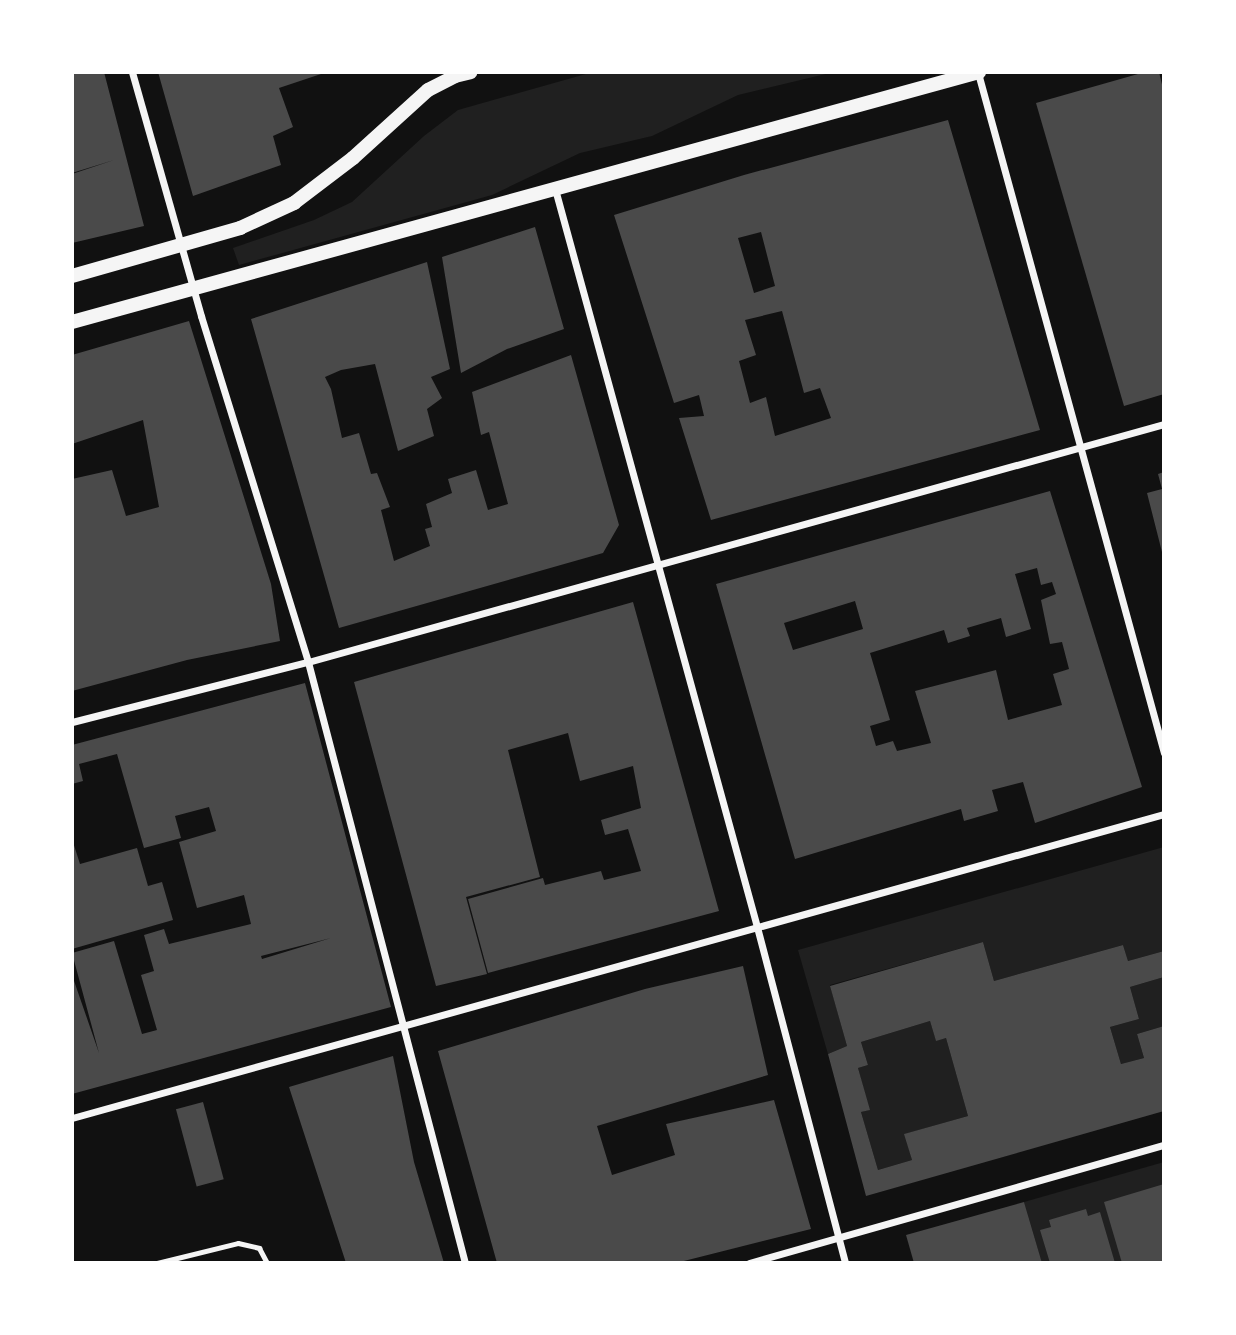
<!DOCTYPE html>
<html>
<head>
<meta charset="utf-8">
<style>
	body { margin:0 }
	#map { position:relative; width:1236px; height:1335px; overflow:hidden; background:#111; font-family:"Roboto Condensed",sans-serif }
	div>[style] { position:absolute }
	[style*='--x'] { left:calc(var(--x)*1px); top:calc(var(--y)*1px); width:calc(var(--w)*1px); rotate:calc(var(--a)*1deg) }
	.green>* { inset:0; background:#202020 }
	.building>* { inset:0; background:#4a4a4a; transform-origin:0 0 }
	.service>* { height:5px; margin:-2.5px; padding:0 2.5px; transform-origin:2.5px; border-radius:2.5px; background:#f5f5f5 }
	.minor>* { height:7px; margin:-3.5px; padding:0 3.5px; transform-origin:3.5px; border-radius:3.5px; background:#f5f5f5 }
	.secondary>* { height:14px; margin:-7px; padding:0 7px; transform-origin:7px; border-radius:7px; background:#f5f5f5 }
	span { translate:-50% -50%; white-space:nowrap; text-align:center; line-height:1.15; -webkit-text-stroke:6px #fff; paint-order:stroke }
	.frame { position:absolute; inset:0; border:74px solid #fff; pointer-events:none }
</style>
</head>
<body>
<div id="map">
	<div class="green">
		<div style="clip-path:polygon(593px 72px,834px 72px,738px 95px,652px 136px,580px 153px,492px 195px,239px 265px,233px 248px,314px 220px,352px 202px,424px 136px,458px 110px)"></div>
		<div style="clip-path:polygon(1164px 847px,1164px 951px,1128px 961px,1123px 945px,994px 981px,983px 942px,830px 985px,847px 1046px,828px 1054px,798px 950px)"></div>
		<div style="clip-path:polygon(1164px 977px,1164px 1026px,1137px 1034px,1144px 1058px,1121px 1064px,1110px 1027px,1139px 1019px,1130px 987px)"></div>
		<div style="clip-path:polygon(930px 1021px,936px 1040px,946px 1038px,968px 1116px,905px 1134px,912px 1160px,878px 1170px,861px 1112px,869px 1110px,858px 1068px,868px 1065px,861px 1042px)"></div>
		<div style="clip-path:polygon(1164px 1162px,1164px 1263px,1042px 1263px,1024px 1202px)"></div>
	</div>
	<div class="building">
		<div style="clip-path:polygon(72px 72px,104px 72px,144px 226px,72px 243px,72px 174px,114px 160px,72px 173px)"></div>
		<div style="clip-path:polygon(158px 72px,327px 72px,279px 88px,293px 127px,273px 136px,281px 165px,193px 196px)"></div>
		<div style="clip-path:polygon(1145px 72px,1159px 72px,1164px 93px,1164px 394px,1124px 406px,1036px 103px)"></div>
		<div style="clip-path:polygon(evenodd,948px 120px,1040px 430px,711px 520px,679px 418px,704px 416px,699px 395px,674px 403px,614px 215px,744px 175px,948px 120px,761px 232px,775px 286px,754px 293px,738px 238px,761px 232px,948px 120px,782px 311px,804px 393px,820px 388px,831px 418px,775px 436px,766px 397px,750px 403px,739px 361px,756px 355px,745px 320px,782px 311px)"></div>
		<div style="clip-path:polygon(535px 227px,564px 329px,507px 349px,461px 373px,442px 257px)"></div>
		<div style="clip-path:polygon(427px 262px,450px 369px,431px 377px,442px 398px,427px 409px,434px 436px,398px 451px,375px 364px,341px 370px,325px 377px,331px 389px,342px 438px,359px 433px,371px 474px,377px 473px,390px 507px,381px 510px,394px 561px,430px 546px,425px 529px,432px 527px,426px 504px,452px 493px,448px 479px,476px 470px,488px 510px,508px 504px,489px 432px,481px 435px,472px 392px,571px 355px,619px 525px,603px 553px,339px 628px,251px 319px)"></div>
		<div style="clip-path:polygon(189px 321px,271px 584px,280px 641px,187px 660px,72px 691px,72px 479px,112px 470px,126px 516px,159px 507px,143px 420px,72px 444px,72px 355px)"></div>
		<div style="clip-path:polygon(1164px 472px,1164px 556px,1163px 556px,1147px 493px,1162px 489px,1158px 474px)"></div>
		<div style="clip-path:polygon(evenodd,1050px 491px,1142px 787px,1035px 823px,1023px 782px,992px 790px,998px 811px,964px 821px,961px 809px,795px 859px,716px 584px,1050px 491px,1037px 568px,1041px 585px,1052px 582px,1056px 594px,1041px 600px,1050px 644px,1062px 642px,1069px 669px,1053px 674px,1062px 705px,1008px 720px,996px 670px,915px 691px,931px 743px,897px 751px,893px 741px,876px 746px,870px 726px,890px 720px,870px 653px,944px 630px,948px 643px,970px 636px,967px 628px,1001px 618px,1006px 637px,1031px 629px,1015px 574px,1037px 568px,1050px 491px,855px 601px,863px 629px,793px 650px,784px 623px,855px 601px)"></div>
		<div style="clip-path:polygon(633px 602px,719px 911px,488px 973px,468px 899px,543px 878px,545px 885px,601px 871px,604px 880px,641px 871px,628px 829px,605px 835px,601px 820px,641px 808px,633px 766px,580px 781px,568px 733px,508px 750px,540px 877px,466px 897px,487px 974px,436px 986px,354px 682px)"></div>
		<div style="clip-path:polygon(evenodd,305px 683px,391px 1007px,72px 1094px,72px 975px,99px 1053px,72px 953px,114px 941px,142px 1034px,157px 1030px,141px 975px,154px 971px,144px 935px,164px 929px,169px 944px,251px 924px,244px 895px,197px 908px,179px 842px,216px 831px,209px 807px,175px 816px,181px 838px,144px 848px,117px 754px,79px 764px,83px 781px,72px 784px,72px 745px,305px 683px,331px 938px,262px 959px,261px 956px,331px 938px)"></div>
		<div style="clip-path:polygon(72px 839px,80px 864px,137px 848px,148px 886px,162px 882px,173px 920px,72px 949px)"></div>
		<div style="clip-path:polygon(evenodd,983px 942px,994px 981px,1123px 945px,1128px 961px,1164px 951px,1164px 977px,1130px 987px,1139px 1019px,1110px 1027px,1121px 1064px,1144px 1058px,1137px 1034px,1164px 1026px,1164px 1111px,866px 1196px,828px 1054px,847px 1046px,830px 986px,983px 942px,930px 1021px,936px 1041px,946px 1038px,968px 1116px,904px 1134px,912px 1160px,878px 1170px,861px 1112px,870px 1110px,858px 1068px,868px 1065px,861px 1042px,930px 1021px)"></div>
		<div style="clip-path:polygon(743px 966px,768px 1075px,597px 1126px,612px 1175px,675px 1155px,666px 1124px,774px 1100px,811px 1229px,676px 1263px,497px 1263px,438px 1051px,645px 989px)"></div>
		<div style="clip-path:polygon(393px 1056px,414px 1162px,444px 1263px,346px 1263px,289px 1087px)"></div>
		<div style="left:203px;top:1102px;width:80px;height:28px;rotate:75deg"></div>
		<div style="clip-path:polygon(1164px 1184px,1164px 1263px,1122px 1263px,1104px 1202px)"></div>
		<div style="clip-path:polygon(1024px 1202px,1042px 1263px,914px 1263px,906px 1235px)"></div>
		<div style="clip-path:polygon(1086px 1209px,1088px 1216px,1100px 1212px,1115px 1263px,1050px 1263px,1040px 1230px,1051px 1227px,1049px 1220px)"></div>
	</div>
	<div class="service">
		<div style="--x:157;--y:1263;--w:83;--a:-13.9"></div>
		<div style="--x:238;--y:1243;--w:22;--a:13"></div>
		<div style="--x:259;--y:1248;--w:17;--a:62"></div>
	</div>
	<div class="minor">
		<div style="--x:132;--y:72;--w:254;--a:74.2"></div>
		<div style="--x:201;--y:316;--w:362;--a:72.8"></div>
		<div style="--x:308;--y:662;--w:621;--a:75.36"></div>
		<div style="--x:978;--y:73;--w:705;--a:74.7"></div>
		<div style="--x:555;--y:189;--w:765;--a:74.69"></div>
		<div style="--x:757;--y:927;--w:347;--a:75.3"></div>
		<div style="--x:72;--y:722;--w:244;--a:-14.3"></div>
		<div style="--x:308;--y:662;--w:888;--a:-15.54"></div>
		<div style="--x:72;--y:1118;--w:1134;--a:-15.56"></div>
		<div style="--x:749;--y:1263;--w:431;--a:-15.9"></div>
	</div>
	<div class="secondary">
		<div style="--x:72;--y:276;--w:175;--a:-15.9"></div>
		<div style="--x:240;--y:228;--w:60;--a:-24.8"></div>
		<div style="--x:294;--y:203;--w:74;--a:-37.3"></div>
		<div style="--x:353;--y:158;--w:101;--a:-42.2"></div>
		<div style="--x:428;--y:90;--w:30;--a:-27"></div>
		<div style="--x:455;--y:76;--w:16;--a:-14"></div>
		<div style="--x:72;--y:322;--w:941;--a:-15.41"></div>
	</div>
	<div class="frame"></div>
</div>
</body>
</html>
